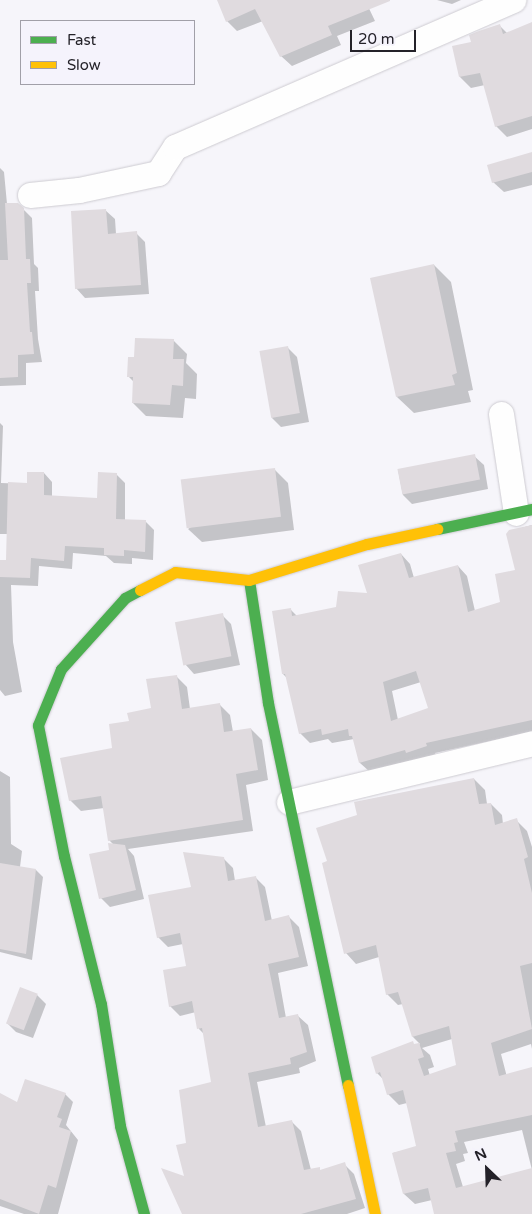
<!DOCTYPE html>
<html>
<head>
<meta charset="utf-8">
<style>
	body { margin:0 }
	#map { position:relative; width:532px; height:1214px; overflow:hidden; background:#f6f5fa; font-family:"Varela Round",sans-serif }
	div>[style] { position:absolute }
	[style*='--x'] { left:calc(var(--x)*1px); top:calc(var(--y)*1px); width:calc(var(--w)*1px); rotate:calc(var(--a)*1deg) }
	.shadow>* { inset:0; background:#0003 }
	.building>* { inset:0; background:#e0dbdf; transform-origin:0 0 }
	.roads { filter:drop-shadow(0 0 1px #cdcbd1) drop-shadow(0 0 1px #cdcbd1) }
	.street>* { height:25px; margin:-12.5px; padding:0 12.5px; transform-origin:12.5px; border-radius:12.5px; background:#fefefe }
	.fast>* { height:11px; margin:-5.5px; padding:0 5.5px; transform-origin:5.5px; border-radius:5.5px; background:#4caf50 }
	.slow>* { height:11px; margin:-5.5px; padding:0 5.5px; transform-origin:5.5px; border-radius:5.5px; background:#ffc107 }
	span { translate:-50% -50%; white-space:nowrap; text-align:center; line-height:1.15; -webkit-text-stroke:4px #f5f3fc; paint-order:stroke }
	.legend { position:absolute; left:20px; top:20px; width:175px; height:65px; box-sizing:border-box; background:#f5f3fc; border:1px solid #a19fa8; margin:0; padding:6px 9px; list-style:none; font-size:15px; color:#242229 }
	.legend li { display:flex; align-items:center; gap:10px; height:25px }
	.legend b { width:25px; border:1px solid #a19fa8 }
	.north { position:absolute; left:462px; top:1144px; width:50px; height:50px; -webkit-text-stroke:4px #f5f3fc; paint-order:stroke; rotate:336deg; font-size:14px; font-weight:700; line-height:20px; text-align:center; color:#242229 }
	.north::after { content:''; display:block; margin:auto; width:18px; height:22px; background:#242229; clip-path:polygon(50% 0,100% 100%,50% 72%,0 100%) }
	.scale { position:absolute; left:350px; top:30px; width:66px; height:22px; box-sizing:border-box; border:2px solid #242229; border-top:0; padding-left:6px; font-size:15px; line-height:18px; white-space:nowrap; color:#242229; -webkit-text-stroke:4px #f5f3fc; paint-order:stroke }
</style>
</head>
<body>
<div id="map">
	<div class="shadow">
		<div style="clip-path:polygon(218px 0,365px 0,375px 21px,337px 36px,341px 45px,292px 66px,281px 56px,263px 21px,237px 31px,227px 21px)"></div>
		<div style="clip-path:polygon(437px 0,461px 0,452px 4px)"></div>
		<div style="clip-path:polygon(532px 24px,532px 129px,507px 137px,496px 126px,485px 85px,471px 88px,460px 77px,454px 47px,473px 43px,500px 26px,507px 33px)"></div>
		<div style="clip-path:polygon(532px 153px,532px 185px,504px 192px,493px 182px)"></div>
		<div style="clip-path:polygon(0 168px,4px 172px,7px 204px,18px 204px,25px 211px,25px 265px,25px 211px,32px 218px,34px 264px,38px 268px,39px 291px,35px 291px,38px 339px,42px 362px,26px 363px,26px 385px,0 386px)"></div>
		<div style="clip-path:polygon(105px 210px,115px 219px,116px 234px,136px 233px,145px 242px,149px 294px,85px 298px,76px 288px)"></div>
		<div style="clip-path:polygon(434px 265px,451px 282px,473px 390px,468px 391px,471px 402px,414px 413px,397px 397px)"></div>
		<div style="clip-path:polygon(173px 340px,187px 354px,186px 363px,197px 374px,196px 399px,185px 398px,183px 418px,146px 416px,133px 403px,134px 382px,128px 376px,136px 358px)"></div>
		<div style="clip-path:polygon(288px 348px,297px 357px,309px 422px,281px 427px,272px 418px)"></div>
		<div style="clip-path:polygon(0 423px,3px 426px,1px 483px,28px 484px,44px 473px,52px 482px,52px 497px,98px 499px,116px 474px,125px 483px,125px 521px,146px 522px,154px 530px,153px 560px,132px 558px,132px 564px,114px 563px,106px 556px,73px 553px,72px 569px,39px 566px,38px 586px,11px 585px,13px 642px,22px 692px,5px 696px,0 690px,0 565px,7px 562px,7px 534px,0 534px)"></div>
		<div style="clip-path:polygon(474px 456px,484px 465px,488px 489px,412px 504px,403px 495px,398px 470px)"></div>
		<div style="clip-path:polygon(274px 469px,288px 483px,294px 530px,202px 542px,188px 529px)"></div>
		<div style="clip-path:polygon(evenodd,532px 525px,532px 732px,435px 753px,436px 755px,370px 772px,360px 763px,354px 739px,332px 743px,328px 739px,310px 743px,300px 733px,288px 679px,283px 674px,291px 610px,298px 617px,337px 608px,369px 595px,401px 554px,410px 564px,414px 578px,458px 566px,467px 576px,475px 611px,502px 602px,516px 571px,510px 531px,532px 525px,421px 682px,429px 709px,398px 720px,392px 691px,421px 682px)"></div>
		<div style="clip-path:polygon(222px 615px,231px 624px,240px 665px,194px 674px,185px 664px)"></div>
		<div style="clip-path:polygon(176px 676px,187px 687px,190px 709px,220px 705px,230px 715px,233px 732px,251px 729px,262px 740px,268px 780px,246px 785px,253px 831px,128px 849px,134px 856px,144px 899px,110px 907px,101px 898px,114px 845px,109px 840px,104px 808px,81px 811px,70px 800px,113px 749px,130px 722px,152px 709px)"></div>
		<div style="clip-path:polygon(0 771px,10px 777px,11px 844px,22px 851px,20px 867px,36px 870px,43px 877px,32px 960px,0 952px)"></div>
		<div style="clip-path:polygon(evenodd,474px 779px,485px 790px,487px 804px,491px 804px,502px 815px,503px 824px,516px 820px,527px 831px,532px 847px,532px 1049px,531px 1044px,501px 1054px,508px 1081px,532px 1094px,532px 1214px,435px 1214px,432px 1200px,415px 1204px,404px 1194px,393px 1153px,418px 1147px,407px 1103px,399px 1105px,388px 1094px,384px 1080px,377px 1073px,420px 1044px,413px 1037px,403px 1004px,398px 1005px,387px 994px,379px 957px,356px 964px,346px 953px,474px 779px,452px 1039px,457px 1066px,430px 1076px,428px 1069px,434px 1067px,430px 1055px,422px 1048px,452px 1039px,474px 779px,522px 1130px,532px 1170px,463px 1187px,456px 1164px,465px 1161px,463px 1154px,468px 1153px,464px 1142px,522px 1130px)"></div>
		<div style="clip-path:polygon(223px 858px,233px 868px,235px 881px,255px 877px,265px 887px,272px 921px,289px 917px,299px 927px,308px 966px,278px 973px,286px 1018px,298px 1016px,308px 1025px,316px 1061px,299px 1068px,300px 1073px,257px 1082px,266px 1127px,291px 1121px,301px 1131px,311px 1170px,322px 1171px,344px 1164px,354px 1174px,365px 1208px,347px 1214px,195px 1214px,185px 1178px,212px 1083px,204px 1034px,199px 1029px,196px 1012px,180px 1016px,170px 1006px,188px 967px,183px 944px,168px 947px,158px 937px,193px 888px)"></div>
		<div style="clip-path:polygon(37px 995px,46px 1004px,33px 1038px,16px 1032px,7px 1023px)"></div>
		<div style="clip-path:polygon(65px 1094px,73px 1102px,66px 1125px,78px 1140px,58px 1214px,24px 1214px,0 1206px,0 1096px,18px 1104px)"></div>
	</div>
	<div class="building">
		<div style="clip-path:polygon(217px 0,390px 0,390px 1px,328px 26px,332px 35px,280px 57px,255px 9px,226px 22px)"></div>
		<div style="clip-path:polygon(532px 22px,532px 116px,495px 127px,480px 73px,459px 77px,452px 46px,471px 42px,469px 35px,479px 31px,500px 24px,503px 34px)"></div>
		<div style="clip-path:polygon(532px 152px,532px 172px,492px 183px,487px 165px)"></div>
		<div style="clip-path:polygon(5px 203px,18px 203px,24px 208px,26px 259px,30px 259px,31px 283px,27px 283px,30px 332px,32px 332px,34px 354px,18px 355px,18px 377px,0 378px,0 260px,8px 260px)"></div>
		<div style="clip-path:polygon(106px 209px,108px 234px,137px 231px,141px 285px,75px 289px,71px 211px)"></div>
		<div style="clip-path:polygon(434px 264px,457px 373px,452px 375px,455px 385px,396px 397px,370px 278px)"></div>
		<div style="clip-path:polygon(135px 338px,174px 339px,173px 359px,184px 359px,183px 386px,172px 385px,170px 405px,132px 403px,133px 377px,127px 377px,128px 357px,134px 357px)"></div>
		<div style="left:288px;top:346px;width:68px;height:29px;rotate:80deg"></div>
		<div style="left:475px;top:454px;width:26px;height:79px;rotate:79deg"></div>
		<div style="left:275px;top:468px;width:49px;height:95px;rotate:83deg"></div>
		<div style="clip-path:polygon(27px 472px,44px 472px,44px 495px,97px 498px,98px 472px,117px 473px,116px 519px,146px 520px,145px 552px,124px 550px,124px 556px,104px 555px,104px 548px,65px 546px,64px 561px,31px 558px,30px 578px,0 577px,0 560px,6px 560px,8px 482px,27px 483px)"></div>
		<div style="clip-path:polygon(evenodd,532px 525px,532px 720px,426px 743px,427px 746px,406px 753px,405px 750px,359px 763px,352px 736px,349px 736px,348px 729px,322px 735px,321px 729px,299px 734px,285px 674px,282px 674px,272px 611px,291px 608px,292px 616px,336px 607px,338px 591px,367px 593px,358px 565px,401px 553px,409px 578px,458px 565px,468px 612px,500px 602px,495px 574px,515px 570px,506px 534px,509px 530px,532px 525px,416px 671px,428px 708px,391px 721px,383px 682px,416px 671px)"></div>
		<div style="left:223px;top:613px;width:44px;height:49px;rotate:79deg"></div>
		<div style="clip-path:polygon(177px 675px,182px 709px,220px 703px,224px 732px,251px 728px,258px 770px,236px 774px,243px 820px,108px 841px,101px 796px,69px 801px,60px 758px,112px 748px,109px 724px,129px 721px,127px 713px,151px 708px,146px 679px)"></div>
		<div style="clip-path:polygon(474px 778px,479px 804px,491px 803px,495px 825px,517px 818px,528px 857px,524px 859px,532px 893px,532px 963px,520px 966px,532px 1029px,491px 1043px,499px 1076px,532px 1067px,532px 1115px,455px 1131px,458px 1142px,454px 1143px,456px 1151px,446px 1153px,456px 1188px,532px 1168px,532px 1214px,434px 1214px,428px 1188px,403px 1194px,392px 1153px,416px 1146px,409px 1115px,403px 1090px,387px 1095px,380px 1072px,376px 1074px,371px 1057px,413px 1041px,414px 1044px,419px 1043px,424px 1057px,418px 1059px,424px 1076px,456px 1065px,449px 1026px,412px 1037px,398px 992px,386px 995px,376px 945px,344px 954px,322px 863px,327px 861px,316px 828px,357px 815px,354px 802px)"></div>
		<div style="clip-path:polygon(108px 843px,125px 845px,136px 890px,99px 899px,89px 854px,109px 850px)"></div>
		<div style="clip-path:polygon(183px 852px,224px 857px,228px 881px,256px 876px,265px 921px,289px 915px,299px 957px,268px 964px,279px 1018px,298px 1014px,307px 1052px,290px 1058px,291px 1064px,248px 1073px,258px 1127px,292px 1120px,304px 1170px,320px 1167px,320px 1170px,345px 1162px,356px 1199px,301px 1214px,182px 1214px,161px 1168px,184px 1176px,176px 1145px,186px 1143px,179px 1090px,211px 1082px,202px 1028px,197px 1029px,192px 1001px,169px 1007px,163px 970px,186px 966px,180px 933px,157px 938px,148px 895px,191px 887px)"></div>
		<div style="clip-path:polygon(0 863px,36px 869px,26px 954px,0 949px)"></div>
		<div style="left:20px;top:987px;width:19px;height:39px;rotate:21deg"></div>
		<div style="clip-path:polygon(25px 1079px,66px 1093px,57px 1117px,62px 1119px,59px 1127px,71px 1131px,56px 1188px,48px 1185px,39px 1214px,0 1199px,0 1093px,17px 1102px)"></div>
	</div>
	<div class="roads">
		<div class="street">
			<div style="--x:30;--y:195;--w:49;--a:-5.8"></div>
			<div style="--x:79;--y:190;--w:81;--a:-12.1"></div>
			<div style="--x:158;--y:173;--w:31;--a:-57"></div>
			<div style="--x:175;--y:147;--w:369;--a:-23.5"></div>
			<div style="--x:501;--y:414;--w:100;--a:81.4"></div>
			<div style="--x:289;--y:802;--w:250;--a:-13.6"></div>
		</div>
		<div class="fast">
			<div style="--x:437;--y:529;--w:97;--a:-11.9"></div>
			<div style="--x:249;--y:580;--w:124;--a:81.2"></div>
			<div style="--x:268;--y:703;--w:390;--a:78.2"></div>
			<div style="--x:140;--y:590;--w:17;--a:152"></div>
			<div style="--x:125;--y:598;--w:96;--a:132"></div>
			<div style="--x:61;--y:669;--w:61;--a:112.3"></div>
			<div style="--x:38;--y:725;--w:134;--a:78.8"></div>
			<div style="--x:64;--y:856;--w:153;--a:76"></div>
			<div style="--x:101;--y:1004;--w:123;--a:81.1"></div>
			<div style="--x:120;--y:1126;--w:91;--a:74.7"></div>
		</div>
		<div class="slow">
			<div style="--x:140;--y:590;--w:39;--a:-27"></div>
			<div style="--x:175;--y:572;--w:74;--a:6.2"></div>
			<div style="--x:249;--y:580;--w:123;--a:-17"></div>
			<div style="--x:367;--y:544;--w:72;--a:-12.1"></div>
			<div style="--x:348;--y:1085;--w:132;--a:78.2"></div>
		</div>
	</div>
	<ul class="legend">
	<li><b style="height:6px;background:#4caf50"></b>Fast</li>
	<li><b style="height:6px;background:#ffc107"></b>Slow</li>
	</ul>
	<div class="north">N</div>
	<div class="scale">20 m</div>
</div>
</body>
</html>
